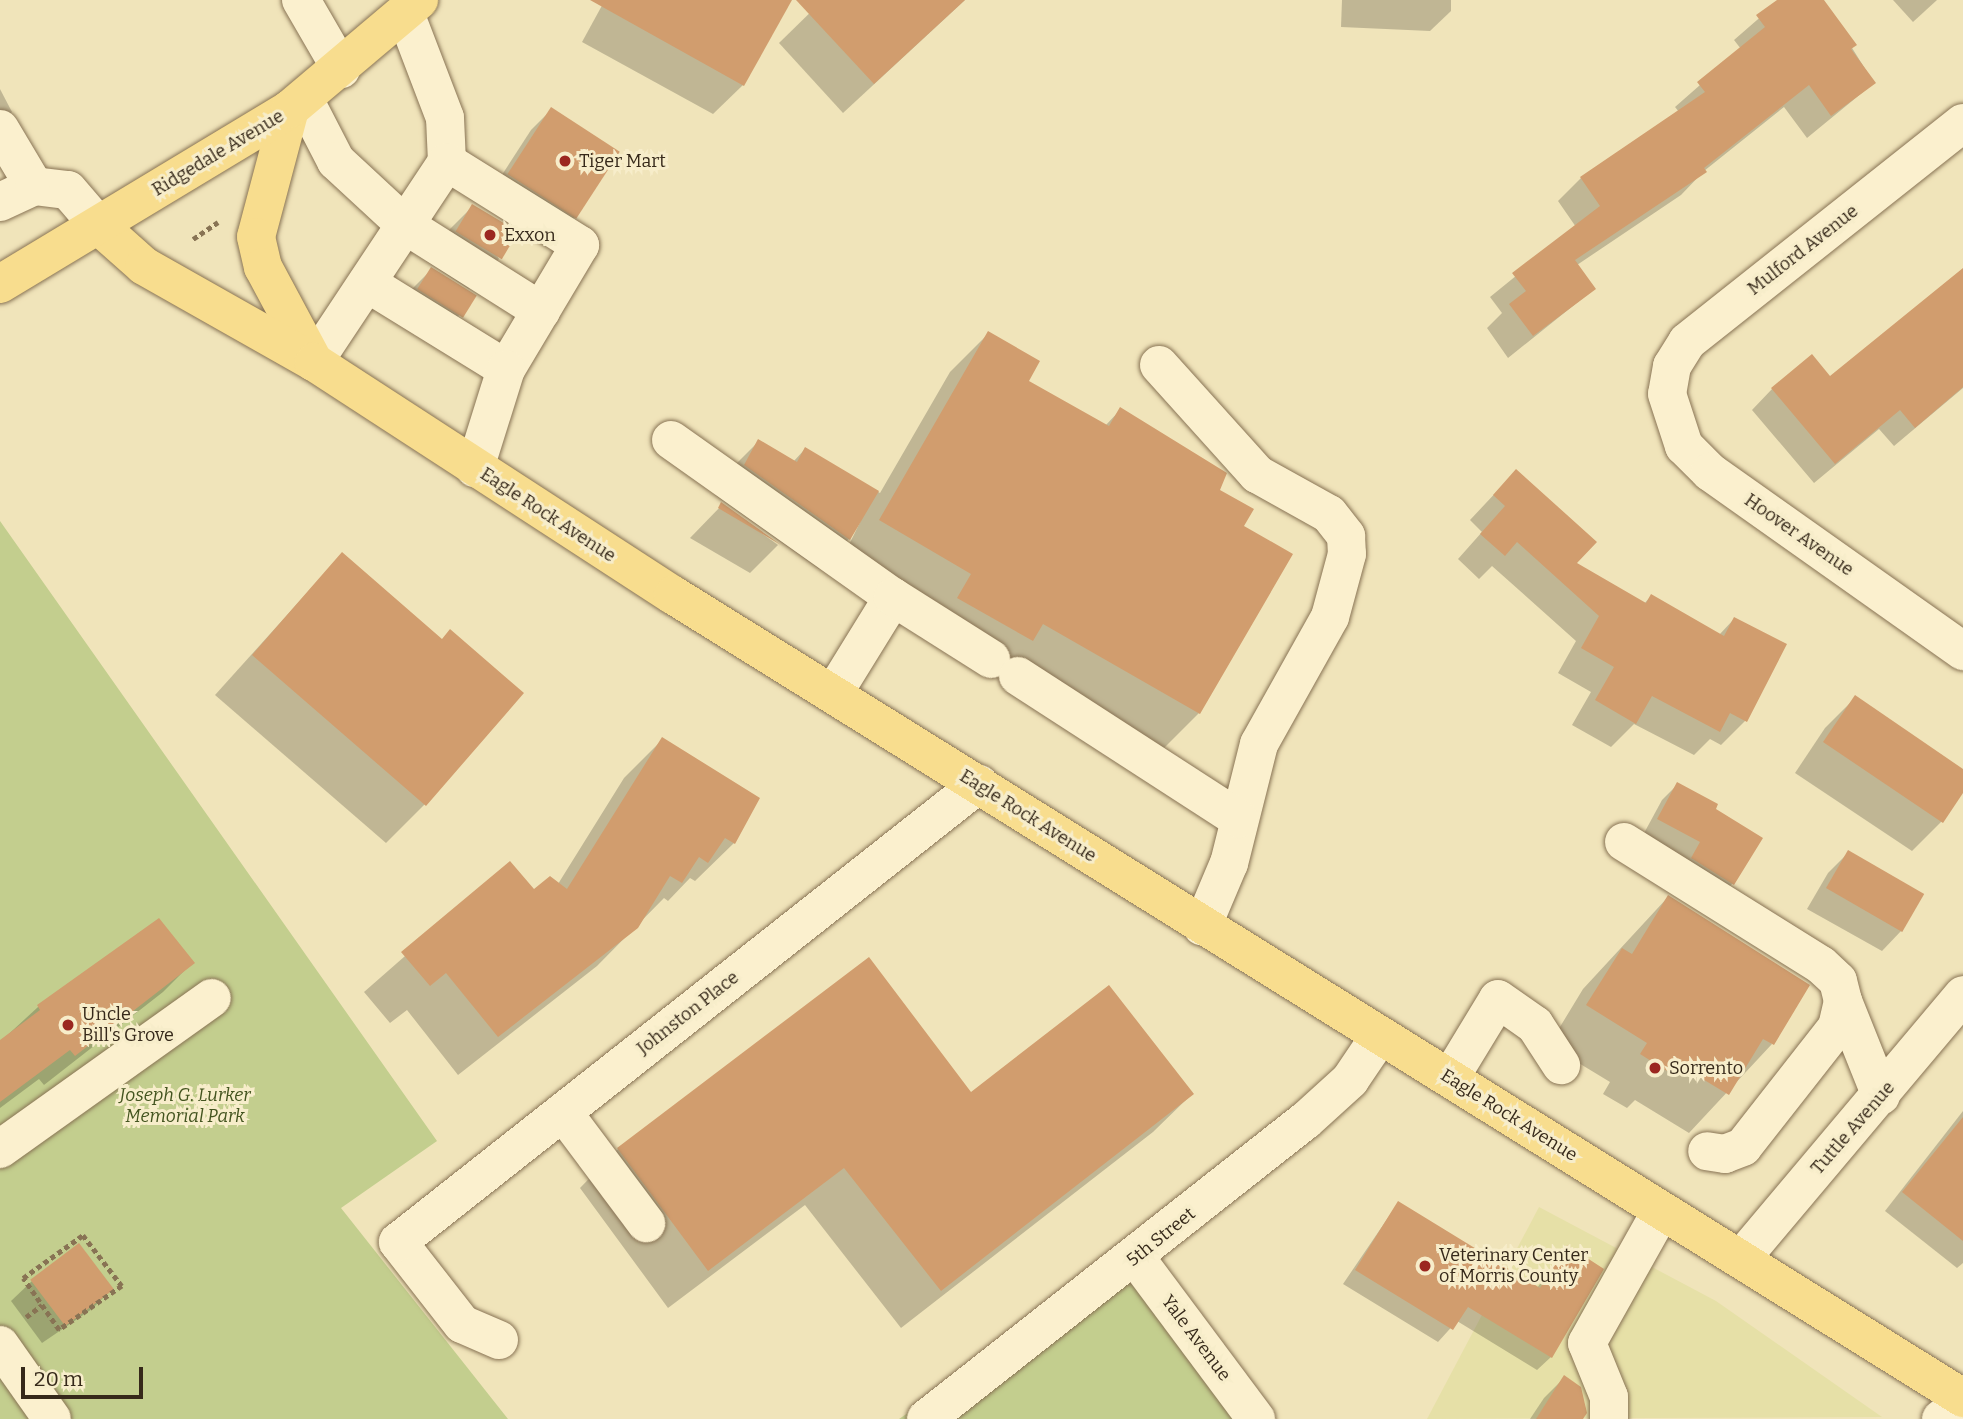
<!DOCTYPE html>
<html>
<head>
<meta charset="utf-8">
<style>
	body { margin:0 }
	#map { position:relative; width:1963px; height:1419px; overflow:hidden; background:#f0e4ba; font-family:Bitter,serif }
	div>[style] { position:absolute }
	[style*='--x'] { left:calc(var(--x)*1px); top:calc(var(--y)*1px); width:calc(var(--w)*1px); rotate:calc(var(--a)*1deg) }
	.farmland>* { inset:0; background:#e6e0a7 }
	.green>* { inset:0; background:#c3ce8e }
	.shadow>* { inset:0; background:#0003 }
	.building>* { inset:0; background:#d19d6e; transform-origin:0 0 }
	.path>* { height:4.5px; margin-top:-2.25px; transform-origin:0; background:repeating-linear-gradient(90deg,#887354 0 5px,transparent 0 8.5px) }
	.roads { filter:drop-shadow(0 0 2px #887354) drop-shadow(0 0 2px #887354) }
	.minor>* { height:38px; margin:-19px; padding:0 19px; transform-origin:19px; border-radius:19px; background:#fbf0ce }
	.major>* { height:38px; margin:-19px; padding:0 19px; transform-origin:19px; border-radius:19px; background:#f8dd8e }
	.dots>* { width:19px; height:19px; translate:-50% -50%; box-sizing:border-box; border:4px solid #f7edca; border-radius:50% }
	span { translate:-50% -50%; white-space:nowrap; text-align:center; line-height:1.15; -webkit-text-stroke:6px #f7edca; paint-order:stroke }
	.street-label { font-size:18px; color:#36291a }
	.poi-label { font-size:18px; color:#36291a }
	.left { translate:0 -50%; text-align:left }
	.park-label { font-size:18px; color:#43541f; font-style:italic }
	.scale { position:absolute; left:21px; top:1367px; width:122px; height:32px; box-sizing:border-box; border:4px solid #36291a; border-top:0; padding-left:9px; font-size:21px; line-height:24px; white-space:nowrap; color:#36291a; -webkit-text-stroke:5px #f7edca; paint-order:stroke }
</style>
</head>
<body>
<div id="map">
	<div class="farmland">
		<div style="clip-path:polygon(1539px 1207px,1716px 1301px,1882px 1417px,1427px 1419px)"></div>
	</div>
	<div class="green">
		<div style="clip-path:polygon(0 521px,437px 1141px,341px 1208px,508px 1419px,0 1419px)"></div>
		<div style="clip-path:polygon(1136px 1258px,1269px 1419px,899px 1419px)"></div>
	</div>
	<div class="shadow">
		<div style="clip-path:polygon(605px 0,780px 0,743px 85px,713px 114px,582px 42px)"></div>
		<div style="clip-path:polygon(823px 0,965px 0,843px 113px,779px 43px)"></div>
		<div style="clip-path:polygon(1342px 0,1451px 0,1451px 11px,1430px 31px,1341px 27px)"></div>
		<div style="clip-path:polygon(1780px 0,1822px 0,1874px 83px,1807px 138px,1784px 107px,1704px 171px,1681px 195px,1577px 265px,1594px 289px,1508px 358px,1487px 328px,1502px 313px,1490px 297px,1576px 227px,1558px 201px,1581px 178px,1679px 112px,1675px 107px,1741px 49px,1734px 40px)"></div>
		<div style="clip-path:polygon(1893px 0,1937px 0,1913px 22px)"></div>
		<div style="clip-path:polygon(0 89px,12px 112px,0 123px)"></div>
		<div style="clip-path:polygon(551px 110px,578px 214px,558px 234px,489px 195px,531px 130px)"></div>
		<div style="clip-path:polygon(473px 206px,499px 259px,469px 289px,426px 261px,443px 236px)"></div>
		<div style="clip-path:polygon(431px 270px,475px 297px,432px 346px,401px 300px)"></div>
		<div style="clip-path:polygon(1963px 271px,1963px 388px,1894px 446px,1879px 429px,1814px 483px,1752px 410px,1772px 389px,1830px 378px)"></div>
		<div style="clip-path:polygon(989px 333px,1027px 381px,1105px 426px,1121px 409px,1217px 491px,1241px 527px,1291px 555px,1199px 713px,1160px 752px,1007px 664px,993px 679px,920px 637px,842px 559px,867px 508px,849px 539px,819px 569px,715px 495px,729px 471px,759px 441px,793px 462px,805px 449px,880px 493px,950px 372px)"></div>
		<div style="clip-path:polygon(1516px 471px,1574px 564px,1644px 604px,1651px 596px,1719px 635px,1734px 619px,1745px 721px,1721px 745px,1710px 739px,1694px 755px,1634px 724px,1611px 747px,1572px 725px,1591px 692px,1558px 673px,1576px 641px,1492px 566px,1479px 579px,1458px 559px,1482px 532px,1470px 520px)"></div>
		<div style="clip-path:polygon(722px 505px,778px 545px,750px 573px,690px 538px)"></div>
		<div style="clip-path:polygon(342px 554px,425px 804px,386px 843px,215px 695px)"></div>
		<div style="clip-path:polygon(1855px 698px,1963px 771px,1963px 790px,1942px 821px,1912px 851px,1795px 773px,1825px 728px)"></div>
		<div style="clip-path:polygon(663px 739px,734px 843px,695px 881px,690px 878px,668px 901px,664px 898px,597px 966px,458px 1075px,407px 1010px,390px 1023px,364px 992px,510px 864px,534px 892px,558px 884px,624px 778px)"></div>
		<div style="clip-path:polygon(1677px 785px,1714px 809px,1732px 884px,1717px 899px,1643px 835px,1662px 800px)"></div>
		<div style="clip-path:polygon(1848px 853px,1922px 895px,1902px 930px,1882px 951px,1807px 909px,1828px 873px)"></div>
		<div style="clip-path:polygon(1668px 897px,1772px 1044px,1689px 1133px,1635px 1100px,1627px 1108px,1603px 1094px,1610px 1082px,1549px 1045px,1583px 989px)"></div>
		<div style="clip-path:polygon(193px 962px,163px 992px,44px 1085px,39px 1079px,0 1108px,0 1042px,38px 1007px)"></div>
		<div style="clip-path:polygon(971px 1094px,1192px 1094px,1153px 1132px,901px 1328px,805px 1205px,668px 1308px,580px 1188px,618px 1149px)"></div>
		<div style="clip-path:polygon(1963px 1111px,1963px 1263px,1957px 1268px,1885px 1211px)"></div>
		<div style="clip-path:polygon(1398px 1203px,1537px 1288px,1567px 1247px,1551px 1357px,1537px 1370px,1457px 1321px,1438px 1342px,1343px 1284px)"></div>
		<div style="clip-path:polygon(32px 1281px,112px 1289px,92px 1309px,42px 1343px,11px 1301px)"></div>
		<div style="clip-path:polygon(1564px 1378px,1581px 1419px,1530px 1419px,1544px 1398px)"></div>
	</div>
	<div class="building">
		<div style="clip-path:polygon(590px 0,792px 0,744px 86px)"></div>
		<div style="clip-path:polygon(796px 0,965px 0,874px 84px)"></div>
		<div style="clip-path:polygon(1777px 0,1824px 0,1857px 45px,1851px 49px,1876px 83px,1831px 116px,1809px 85px,1704px 168px,1707px 172px,1575px 260px,1596px 289px,1533px 336px,1509px 304px,1526px 291px,1512px 273px,1600px 206px,1580px 177px,1705px 92px,1697px 82px,1765px 27px,1756px 15px)"></div>
		<div style="left:551px;top:107px;width:82px;height:80px;rotate:33deg"></div>
		<div style="left:472px;top:204px;width:54px;height:32px;rotate:31deg"></div>
		<div style="left:431px;top:267px;width:54px;height:26px;rotate:32deg"></div>
		<div style="clip-path:polygon(1963px 268px,1963px 387px,1915px 428px,1900px 410px,1835px 464px,1771px 388px,1812px 354px,1830px 376px)"></div>
		<div style="clip-path:polygon(988px 331px,1040px 361px,1029px 381px,1109px 426px,1120px 407px,1227px 473px,1220px 490px,1254px 509px,1244px 526px,1293px 554px,1200px 714px,1043px 624px,1033px 641px,957px 598px,971px 574px,879px 520px)"></div>
		<div style="clip-path:polygon(758px 439px,797px 462px,805px 447px,879px 491px,850px 540px,744px 465px)"></div>
		<div style="clip-path:polygon(1516px 469px,1597px 542px,1577px 563px,1646px 603px,1651px 594px,1724px 636px,1734px 617px,1787px 644px,1747px 722px,1730px 713px,1720px 732px,1652px 696px,1636px 724px,1595px 700px,1614px 667px,1581px 648px,1599px 616px,1517px 542px,1505px 556px,1480px 534px,1505px 506px,1493px 495px)"></div>
		<div style="clip-path:polygon(721px 502px,781px 545px,718px 508px)"></div>
		<div style="clip-path:polygon(342px 552px,442px 639px,450px 629px,524px 693px,426px 806px,252px 655px)"></div>
		<div style="clip-path:polygon(1855px 695px,1963px 769px,1963px 793px,1943px 823px,1823px 742px)"></div>
		<div style="clip-path:polygon(662px 737px,760px 798px,735px 844px,725px 838px,708px 863px,699px 857px,682px 883px,670px 876px,638px 928px,498px 1037px,446px 973px,430px 986px,401px 952px,510px 861px,534px 889px,550px 876px,567px 889px)"></div>
		<div style="clip-path:polygon(1677px 782px,1718px 804px,1716px 809px,1763px 838px,1734px 885px,1691px 858px,1700px 842px,1657px 819px)"></div>
		<div style="left:1848px;top:850px;width:88px;height:44px;rotate:30deg"></div>
		<div style="clip-path:polygon(1668px 895px,1810px 985px,1774px 1045px,1763px 1039px,1729px 1095px,1673px 1061px,1667px 1071px,1640px 1054px,1647px 1043px,1586px 1005px,1622px 948px,1632px 954px)"></div>
		<div style="clip-path:polygon(159px 918px,195px 963px,75px 1056px,70px 1050px,0 1102px,0 1040px,40px 1010px,37px 1005px)"></div>
		<div style="clip-path:polygon(869px 957px,971px 1092px,1109px 985px,1194px 1094px,941px 1291px,844px 1168px,708px 1271px,617px 1148px)"></div>
		<div style="clip-path:polygon(1963px 1117px,1963px 1241px,1902px 1192px)"></div>
		<div style="clip-path:polygon(1398px 1201px,1540px 1288px,1567px 1245px,1604px 1269px,1552px 1358px,1468px 1307px,1453px 1330px,1355px 1270px)"></div>
		<div style="left:79px;top:1243px;width:58px;height:61px;rotate:53deg"></div>
		<div style="clip-path:polygon(1564px 1375px,1581px 1387px,1587px 1413px,1583px 1419px,1536px 1419px)"></div>
	</div>
	<div class="path">
		<div style="--x:193;--y:239;--w:30;--a:-34"></div>
		<div style="--x:83;--y:1235;--w:64;--a:52.6"></div>
		<div style="--x:122;--y:1286;--w:77;--a:145.1"></div>
		<div style="--x:59;--y:1330;--w:63;--a:-124.7"></div>
		<div style="--x:23;--y:1278;--w:74;--a:-35.6"></div>
		<div style="--x:26;--y:1317;--w:20;--a:-37"></div>
	</div>
	<div class="roads">
		<div class="minor">
			<div style="--x:301;--y:0;--w:80;--a:59.9"></div>
			<div style="--x:405;--y:13;--w:112;--a:69.1"></div>
			<div style="--x:445;--y:118;--w:44;--a:87.4"></div>
			<div style="--x:304;--y:99;--w:70;--a:62.7"></div>
			<div style="--x:336;--y:161;--w:94;--a:42.8"></div>
			<div style="--x:405;--y:225;--w:161;--a:32.3"></div>
			<div style="--x:1963;--y:123;--w:352;--a:141.6"></div>
			<div style="--x:1687;--y:342;--w:28;--a:122"></div>
			<div style="--x:1672;--y:366;--w:28;--a:100"></div>
			<div style="--x:1667;--y:394;--w:55;--a:71.9"></div>
			<div style="--x:1684;--y:446;--w:37;--a:45"></div>
			<div style="--x:1710;--y:472;--w:310;--a:35.3"></div>
			<div style="--x:0;--y:129;--w:66;--a:59.2"></div>
			<div style="--x:0;--y:202;--w:38;--a:-25"></div>
			<div style="--x:34;--y:186;--w:34;--a:7"></div>
			<div style="--x:68;--y:190;--w:48;--a:49.3"></div>
			<div style="--x:367;--y:283;--w:163;--a:31.7"></div>
			<div style="--x:314;--y:362;--w:240;--a:-56.4"></div>
			<div style="--x:447;--y:162;--w:157;--a:32"></div>
			<div style="--x:580;--y:245;--w:144;--a:120.8"></div>
			<div style="--x:506;--y:369;--w:104;--a:107.4"></div>
			<div style="--x:1159;--y:365;--w:147;--a:48"></div>
			<div style="--x:1257;--y:474;--w:82;--a:29.1"></div>
			<div style="--x:1329;--y:514;--w:28;--a:52"></div>
			<div style="--x:1346;--y:536;--w:18;--a:87"></div>
			<div style="--x:1347;--y:554;--w:65;--a:105.1"></div>
			<div style="--x:1330;--y:617;--w:145;--a:119.2"></div>
			<div style="--x:1259;--y:744;--w:123;--a:104.1"></div>
			<div style="--x:1229;--y:863;--w:69;--a:112.9"></div>
			<div style="--x:671;--y:440;--w:272;--a:35.3"></div>
			<div style="--x:893;--y:597;--w:114;--a:121.7"></div>
			<div style="--x:893;--y:597;--w:116;--a:32.3"></div>
			<div style="--x:1018;--y:676;--w:263;--a:32.9"></div>
			<div style="--x:1624;--y:842;--w:232;--a:32"></div>
			<div style="--x:1821;--y:965;--w:23;--a:43"></div>
			<div style="--x:1838;--y:981;--w:21;--a:76"></div>
			<div style="--x:1843;--y:1001;--w:27;--a:103"></div>
			<div style="--x:1837;--y:1027;--w:152;--a:128.1"></div>
			<div style="--x:1743;--y:1147;--w:19;--a:159"></div>
			<div style="--x:1725;--y:1154;--w:18;--a:-171"></div>
			<div style="--x:1843;--y:1001;--w:102;--a:68.2"></div>
			<div style="--x:1450;--y:1078;--w:92;--a:-58.7"></div>
			<div style="--x:1498;--y:999;--w:45;--a:35.1"></div>
			<div style="--x:1535;--y:1025;--w:48;--a:57"></div>
			<div style="--x:563;--y:1112;--w:139;--a:53.2"></div>
			<div style="--x:0;--y:1149;--w:260;--a:-35.5"></div>
			<div style="--x:1136;--y:1258;--w:201;--a:53.3"></div>
			<div style="--x:1741;--y:1259;--w:345;--a:-49.9"></div>
			<div style="--x:499;--y:1340;--w:40;--a:-156.6"></div>
			<div style="--x:462;--y:1324;--w:104;--a:-128"></div>
			<div style="--x:398;--y:1242;--w:740;--a:-38.25"></div>
			<div style="--x:0;--y:1345;--w:90;--a:54.9"></div>
			<div style="--x:926;--y:1419;--w:482;--a:-38.2"></div>
			<div style="--x:1305;--y:1121;--w:61;--a:-42.3"></div>
			<div style="--x:1350;--y:1080;--w:52;--a:-56"></div>
			<div style="--x:1609;--y:1419;--w:22;--a:-90"></div>
			<div style="--x:1609;--y:1397;--w:58;--a:-112.2"></div>
			<div style="--x:1587;--y:1343;--w:151;--a:-60.7"></div>
			<div style="--x:1941;--y:1419;--w:28;--a:-38"></div>
		</div>
		<div class="major">
			<div style="--x:290;--y:109;--w:132;--a:104.9"></div>
			<div style="--x:256;--y:237;--w:31;--a:77"></div>
			<div style="--x:263;--y:267;--w:108;--a:61.8"></div>
			<div style="--x:99;--y:226;--w:60;--a:41.6"></div>
			<div style="--x:144;--y:266;--w:195;--a:29.5"></div>
			<div style="--x:314;--y:362;--w:428;--a:33"></div>
			<div style="--x:673;--y:595;--w:1520;--a:31.9"></div>
			<div style="--x:0;--y:284;--w:339;--a:-31.1"></div>
			<div style="--x:290;--y:109;--w:169;--a:-40.2"></div>
		</div>
	</div>
	<div class="dots">
		<div style="left:565px;top:161px;background:#9b2720"></div>
		<div style="left:490px;top:235px;background:#9b2720"></div>
		<div style="left:68px;top:1025px;background:#9b2720"></div>
		<div style="left:1655px;top:1068px;background:#9b2720"></div>
		<div style="left:1425px;top:1266px;background:#9b2720"></div>
	</div>
	<div class="street-label">
		<span style="left:218px;top:153px;rotate:-31deg">Ridgedale Avenue</span>
		<span style="left:1803px;top:250px;rotate:-38deg">Mulford Avenue</span>
		<span style="left:548px;top:515px;rotate:33deg">Eagle Rock Avenue</span>
		<span style="left:1799px;top:535px;rotate:35deg">Hoover Avenue</span>
		<span style="left:1028px;top:816px;rotate:32deg">Eagle Rock Avenue</span>
		<span style="left:688px;top:1013px;rotate:-38deg">Johnston Place</span>
		<span style="left:1509px;top:1115px;rotate:32deg">Eagle Rock Avenue</span>
		<span style="left:1853px;top:1128px;rotate:-49deg">Tuttle Avenue</span>
		<span style="left:1161px;top:1237px;rotate:-39deg">5th Street</span>
		<span style="left:1196px;top:1338px;rotate:53deg">Yale Avenue</span>
	</div>
	<div class="poi-label">
		<span class="left" style="left:579px;top:161px">Tiger Mart</span>
		<span class="left" style="left:504px;top:235px">Exxon</span>
		<span class="left" style="left:82px;top:1025px">Uncle<br>Bill's Grove</span>
		<span class="left" style="left:1669px;top:1068px">Sorrento</span>
		<span class="left" style="left:1439px;top:1266px">Veterinary Center<br>of Morris County</span>
	</div>
	<div class="park-label">
		<span style="left:185px;top:1106px">Joseph G. Lurker<br>Memorial Park</span>
	</div>
	<div class="scale">20 m</div>
</div>
</body>
</html>
